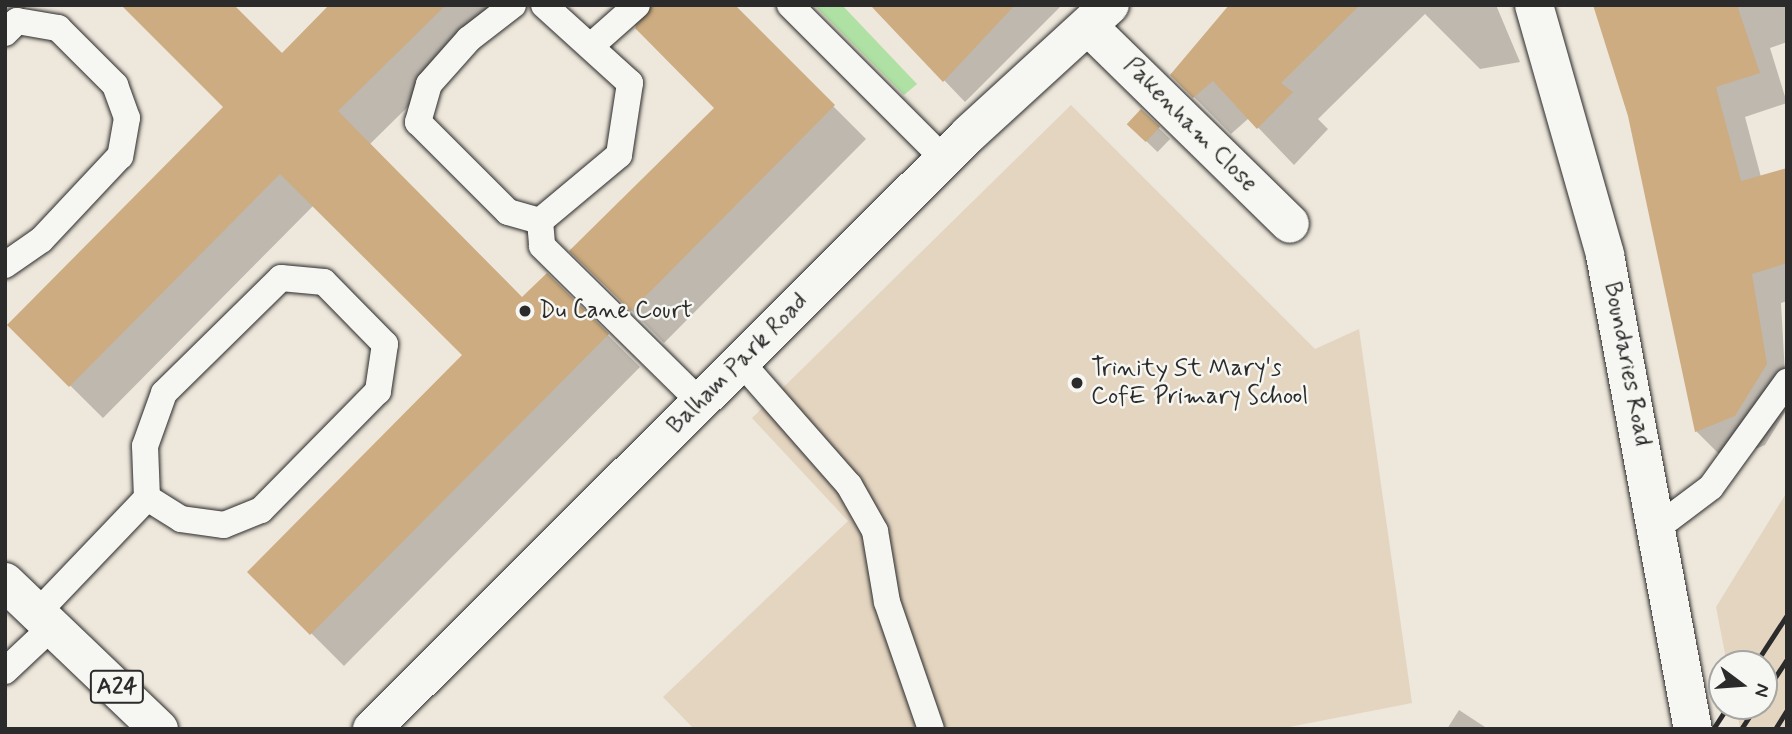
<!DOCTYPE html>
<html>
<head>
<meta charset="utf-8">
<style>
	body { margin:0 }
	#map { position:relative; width:1792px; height:734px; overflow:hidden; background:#eee7db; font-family:Mynerve,sans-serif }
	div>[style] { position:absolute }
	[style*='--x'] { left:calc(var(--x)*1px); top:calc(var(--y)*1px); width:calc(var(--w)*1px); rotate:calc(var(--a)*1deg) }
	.built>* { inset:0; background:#e4d5c0 }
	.green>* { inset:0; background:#aee1a3 }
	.shadow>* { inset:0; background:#0003; transform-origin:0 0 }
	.building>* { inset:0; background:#ccac80; transform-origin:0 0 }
	.roads { filter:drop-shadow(0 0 2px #2b2b2b) drop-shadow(0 0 2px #2b2b2b) }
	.service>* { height:26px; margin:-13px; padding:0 13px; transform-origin:13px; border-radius:13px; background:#f6f6f2 }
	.minor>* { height:38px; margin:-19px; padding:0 19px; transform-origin:19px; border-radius:19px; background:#f6f6f2 }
	.trunk>* { height:38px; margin:-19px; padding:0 19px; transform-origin:19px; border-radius:19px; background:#f6f6f2 }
	.rail>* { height:5px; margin:-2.5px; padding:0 2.5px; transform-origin:2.5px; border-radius:2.5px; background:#2b2b2b }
	.dots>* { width:19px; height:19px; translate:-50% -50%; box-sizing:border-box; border:4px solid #f6f6f2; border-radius:50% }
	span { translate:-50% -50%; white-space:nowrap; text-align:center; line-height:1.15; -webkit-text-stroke:5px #f6f6f2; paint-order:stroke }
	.shield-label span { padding:2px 5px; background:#f6f6f2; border:2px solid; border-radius:5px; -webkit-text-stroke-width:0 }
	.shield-label { font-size:23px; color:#2b2b2b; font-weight:700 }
	.street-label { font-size:24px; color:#2b2b2b }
	.poi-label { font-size:24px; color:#2b2b2b }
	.left { translate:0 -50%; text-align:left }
	.frame { position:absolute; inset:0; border:7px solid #2b2b2b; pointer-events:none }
	.north { position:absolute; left:1708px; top:650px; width:70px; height:70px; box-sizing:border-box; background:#f6f6f2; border:2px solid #a5a5a2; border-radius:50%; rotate:106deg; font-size:19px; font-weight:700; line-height:28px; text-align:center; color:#2b2b2b }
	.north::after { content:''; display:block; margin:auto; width:24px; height:32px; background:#2b2b2b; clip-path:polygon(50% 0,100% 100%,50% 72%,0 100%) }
</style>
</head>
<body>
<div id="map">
	<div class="built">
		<div style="clip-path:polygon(1071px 105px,1315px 349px,1359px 329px,1412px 703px,1279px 729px,694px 729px,663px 697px,848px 521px,752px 418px)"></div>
		<div style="clip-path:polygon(1787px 492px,1787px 729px,1740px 729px,1736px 706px,1764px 706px,1764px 664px,1727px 664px,1716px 607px)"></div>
	</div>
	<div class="green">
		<div style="clip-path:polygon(814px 5px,842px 5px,917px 84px,904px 95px)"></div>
	</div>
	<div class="shadow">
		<div style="clip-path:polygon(5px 5px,28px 5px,5px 28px)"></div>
		<div style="clip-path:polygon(332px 5px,511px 5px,370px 144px,522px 300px,547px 275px,640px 367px,344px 666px,250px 572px,465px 355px,314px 205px,103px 418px,9px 325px)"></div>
		<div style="clip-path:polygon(615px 5px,732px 5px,866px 139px,664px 343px,572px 251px,716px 108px)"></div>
		<div style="clip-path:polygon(872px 5px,1062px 5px,965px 102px)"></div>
		<div style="clip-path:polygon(1231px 5px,1496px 5px,1520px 62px,1480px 69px,1425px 14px,1318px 119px,1328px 129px,1294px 165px,1249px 118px,1231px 134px,1172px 75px)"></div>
		<div style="clip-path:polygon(1594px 5px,1787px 5px,1787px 42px,1770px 48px,1787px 103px,1745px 117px,1761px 177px,1787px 169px,1787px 301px,1781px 303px,1787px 409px,1765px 445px,1726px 461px,1696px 431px,1629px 115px)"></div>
		<div style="left:1142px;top:112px;width:39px;height:18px;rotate:44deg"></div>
		<div style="clip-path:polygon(1459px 710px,1488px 729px,1447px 729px)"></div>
	</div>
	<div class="building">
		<div style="clip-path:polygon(121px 5px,234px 5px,282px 53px,329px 5px,446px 5px,338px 111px,522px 297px,547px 273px,609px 334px,310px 635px,247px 572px,462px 355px,280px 174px,69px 387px,7px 325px,223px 107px)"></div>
		<div style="clip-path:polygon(652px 5px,735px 5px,835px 105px,631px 311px,569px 251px,714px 108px,635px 28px)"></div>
		<div style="clip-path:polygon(870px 5px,1015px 5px,943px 82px)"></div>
		<div style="clip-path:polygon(1229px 5px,1360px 5px,1281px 83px,1293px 92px,1257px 129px,1213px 81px,1193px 98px,1170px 75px)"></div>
		<div style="clip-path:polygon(1593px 5px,1737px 5px,1760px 73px,1716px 87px,1741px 181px,1787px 168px,1787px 263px,1752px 274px,1767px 364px,1735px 416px,1695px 432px,1628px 116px)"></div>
		<div style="left:1141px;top:109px;width:26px;height:21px;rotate:43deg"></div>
	</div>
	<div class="roads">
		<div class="service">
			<div style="--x:513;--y:5;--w:56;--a:142.3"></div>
			<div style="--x:469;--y:39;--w:60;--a:131.6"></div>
			<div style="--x:429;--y:84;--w:40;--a:106"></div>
			<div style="--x:418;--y:122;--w:127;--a:45"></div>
			<div style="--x:508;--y:212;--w:33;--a:16"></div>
			<div style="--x:540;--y:221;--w:103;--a:-39.9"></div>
			<div style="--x:619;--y:155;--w:73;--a:-81.3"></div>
			<div style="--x:630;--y:83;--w:116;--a:-137.8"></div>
			<div style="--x:790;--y:5;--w:218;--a:45"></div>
			<div style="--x:5;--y:33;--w:17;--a:-45"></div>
			<div style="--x:17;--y:21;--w:42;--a:9.7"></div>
			<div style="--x:58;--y:28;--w:81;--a:45"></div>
			<div style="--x:115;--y:85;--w:35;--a:70"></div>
			<div style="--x:127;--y:118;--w:39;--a:100"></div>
			<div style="--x:120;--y:156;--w:115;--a:133.2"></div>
			<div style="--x:41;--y:240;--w:44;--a:145.2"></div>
			<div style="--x:592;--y:45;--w:60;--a:-41.6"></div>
			<div style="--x:540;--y:221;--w:25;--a:85"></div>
			<div style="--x:542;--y:246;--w:222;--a:44.6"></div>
			<div style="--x:740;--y:361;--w:165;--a:48.7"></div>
			<div style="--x:849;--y:485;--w:53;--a:60.5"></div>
			<div style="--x:875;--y:531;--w:72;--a:80.4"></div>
			<div style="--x:887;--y:602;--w:134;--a:70.9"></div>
			<div style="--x:1658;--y:527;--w:66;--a:-37"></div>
			<div style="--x:1711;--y:487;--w:130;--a:-54.1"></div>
			<div style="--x:39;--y:611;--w:156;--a:-46.3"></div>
			<div style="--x:147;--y:498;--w:52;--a:-92.2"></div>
			<div style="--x:145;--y:446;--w:56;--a:-70.3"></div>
			<div style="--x:164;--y:393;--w:164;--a:-44.5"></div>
			<div style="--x:281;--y:278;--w:43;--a:5.3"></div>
			<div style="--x:324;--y:282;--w:87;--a:45.5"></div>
			<div style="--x:385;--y:344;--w:48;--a:98.5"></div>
			<div style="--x:378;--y:391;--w:167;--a:134.5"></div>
			<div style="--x:261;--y:510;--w:40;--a:158"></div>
			<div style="--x:224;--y:525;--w:43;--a:-172.1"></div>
			<div style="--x:181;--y:519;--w:40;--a:-148"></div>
			<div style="--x:5;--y:671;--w:66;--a:-43.2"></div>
		</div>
		<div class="minor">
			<div style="--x:1534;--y:5;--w:260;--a:74.1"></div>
			<div style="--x:1605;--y:255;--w:482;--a:79.5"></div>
			<div style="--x:1089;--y:27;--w:281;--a:44.4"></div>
			<div style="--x:372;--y:729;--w:843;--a:-44.9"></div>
			<div style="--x:969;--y:134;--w:191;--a:-42.5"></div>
		</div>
		<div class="trunk">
			<div style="--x:5;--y:582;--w:213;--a:43.7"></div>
		</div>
	</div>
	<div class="rail">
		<div style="--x:1755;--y:664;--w:59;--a:-56.9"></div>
		<div style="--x:1764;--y:694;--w:42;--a:-56.7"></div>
		<div style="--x:1713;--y:729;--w:27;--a:-57"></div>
		<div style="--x:1741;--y:729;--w:27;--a:-57"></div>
		<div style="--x:1775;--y:729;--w:22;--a:-58"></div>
	</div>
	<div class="dots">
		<div style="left:525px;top:311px;background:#2b2b2b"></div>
		<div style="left:1077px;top:383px;background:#2b2b2b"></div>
	</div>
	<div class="shield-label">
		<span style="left:117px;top:687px">A24</span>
	</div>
	<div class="street-label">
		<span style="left:1190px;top:125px;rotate:45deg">Pakenham Close</span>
		<span style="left:738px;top:364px;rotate:-45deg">Balham Park Road</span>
		<span style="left:1627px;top:364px;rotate:79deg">Boundaries Road</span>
	</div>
	<div class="poi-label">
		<span class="left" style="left:539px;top:311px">Du Cane Court</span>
		<span class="left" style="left:1091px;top:383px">Trinity St Mary's<br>CofE Primary School</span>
	</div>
	<div class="frame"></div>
	<div class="north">N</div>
</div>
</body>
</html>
